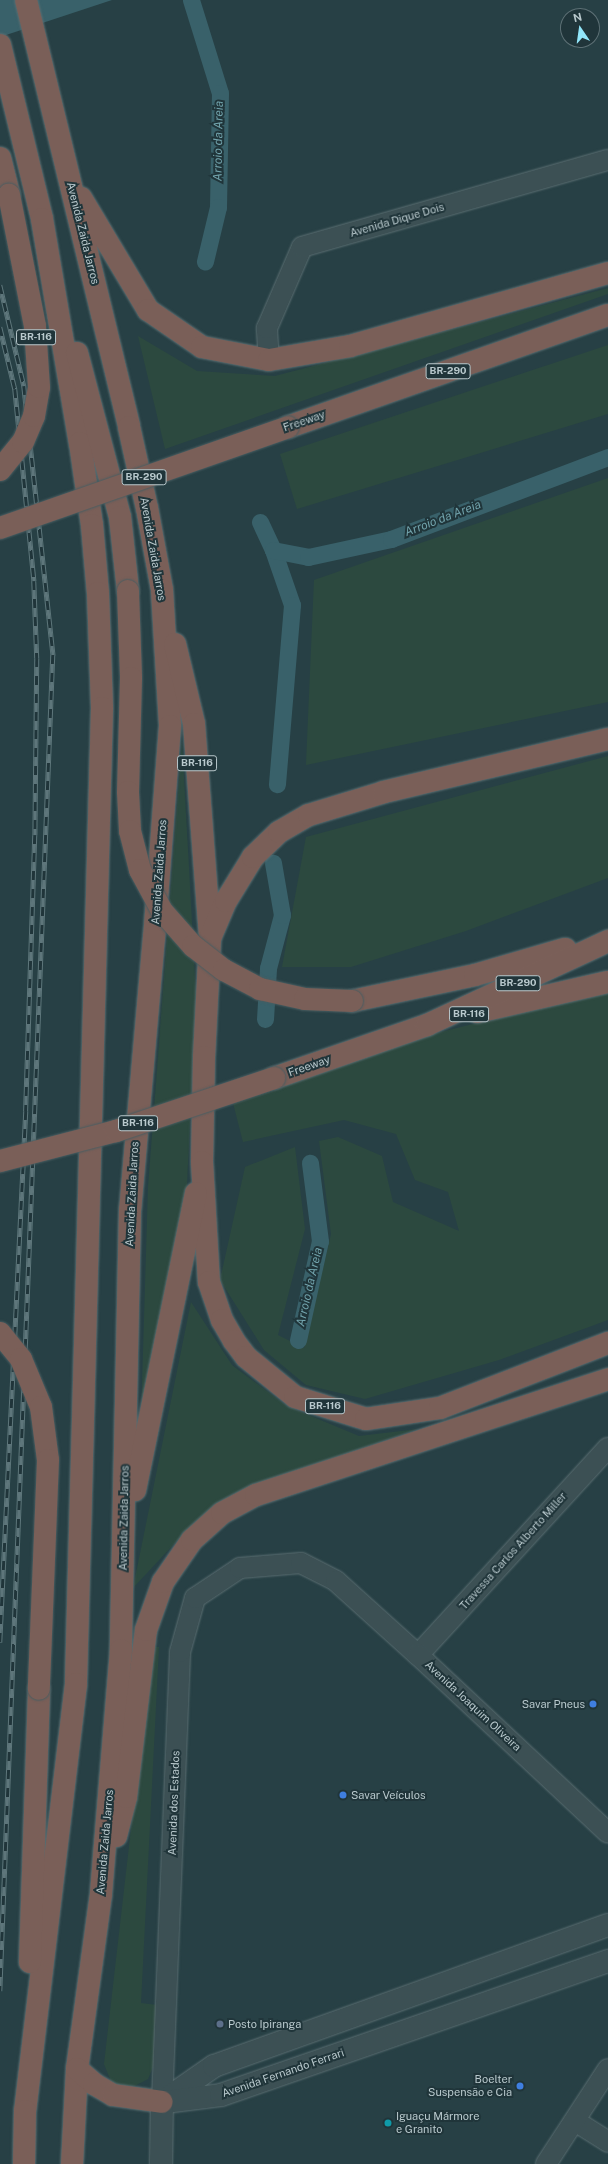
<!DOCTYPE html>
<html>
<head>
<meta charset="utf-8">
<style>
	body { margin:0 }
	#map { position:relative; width:608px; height:2164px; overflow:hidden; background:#274045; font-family:"Public Sans",sans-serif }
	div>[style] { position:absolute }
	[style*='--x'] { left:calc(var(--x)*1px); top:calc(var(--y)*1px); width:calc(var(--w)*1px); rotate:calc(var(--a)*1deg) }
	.green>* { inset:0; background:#2c493f }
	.water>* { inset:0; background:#39616a }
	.canal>* { height:17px; margin:-8.5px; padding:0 8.5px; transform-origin:8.5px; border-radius:8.5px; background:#39616a }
	.roads { filter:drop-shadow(0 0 1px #5a6d71) drop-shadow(0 0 1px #5a6d71) }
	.minor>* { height:20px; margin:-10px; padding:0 10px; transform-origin:10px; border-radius:10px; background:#3c5054 }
	.tertiary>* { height:22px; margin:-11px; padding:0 11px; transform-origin:11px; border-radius:11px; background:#3c5054 }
	.motorway>* { height:22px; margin:-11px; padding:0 11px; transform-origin:11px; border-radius:11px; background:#7a5f58 }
	.rail>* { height:4.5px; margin-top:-2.25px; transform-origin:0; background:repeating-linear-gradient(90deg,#20353a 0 9px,#5e767b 0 18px); box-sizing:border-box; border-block:1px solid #5e767b }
	.bridges { filter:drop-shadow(0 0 1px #495d61) drop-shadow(0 0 1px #495d61) }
	.motorway-bridge>* { height:22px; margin:-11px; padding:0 11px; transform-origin:11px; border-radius:11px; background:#7a5f58 }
	.dots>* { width:11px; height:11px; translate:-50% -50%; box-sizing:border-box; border:2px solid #20353a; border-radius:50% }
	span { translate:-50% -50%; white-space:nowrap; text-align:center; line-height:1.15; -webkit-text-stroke:4px #20353a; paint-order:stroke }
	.shield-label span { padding:1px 3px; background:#20353a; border:1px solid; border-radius:3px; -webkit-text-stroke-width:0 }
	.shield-label { font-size:10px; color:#b9c9cd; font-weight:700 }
	.street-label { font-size:11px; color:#b9c9cd }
	.poi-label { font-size:11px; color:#b9c9cd }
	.right { translate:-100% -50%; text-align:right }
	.left { translate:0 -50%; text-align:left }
	.water-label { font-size:12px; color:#72a4ad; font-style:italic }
	.north { position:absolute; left:560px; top:8px; width:40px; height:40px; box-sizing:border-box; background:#20353a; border:1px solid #5d7075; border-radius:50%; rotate:347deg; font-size:11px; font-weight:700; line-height:16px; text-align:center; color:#b9c9cd }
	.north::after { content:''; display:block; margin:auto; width:14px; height:18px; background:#91e6fa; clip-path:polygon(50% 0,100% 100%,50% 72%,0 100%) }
</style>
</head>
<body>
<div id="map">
	<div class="green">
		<div style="clip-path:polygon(608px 288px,608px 294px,165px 449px,138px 336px,197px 371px,275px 376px)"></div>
		<div style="clip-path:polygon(608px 345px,608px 414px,297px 509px,280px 454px)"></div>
		<div style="clip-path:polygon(608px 478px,608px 702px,306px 765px,314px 580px)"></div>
		<div style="clip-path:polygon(182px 741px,196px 996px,186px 1205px,141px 1419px,148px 1188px)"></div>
		<div style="clip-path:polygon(608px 756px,608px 878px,466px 931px,351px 967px,282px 967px,306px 837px)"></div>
		<div style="clip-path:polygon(596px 993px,608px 994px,608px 1320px,499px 1360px,365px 1399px,306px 1385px,264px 1350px,220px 1280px,245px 1167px,295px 1147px,305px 1229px,278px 1335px,304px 1348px,331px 1234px,319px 1141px,338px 1137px,382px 1156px,393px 1202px,459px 1231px,448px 1192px,415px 1180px,396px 1134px,344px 1120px,243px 1142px,233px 1103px,433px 1034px)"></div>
		<div style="clip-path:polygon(191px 1302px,232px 1365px,287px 1406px,359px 1436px,418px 1429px,249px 1487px,190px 1527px,133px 1588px)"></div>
		<div style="clip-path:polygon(152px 1646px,159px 1647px,141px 2003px,157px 2005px,156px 2060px,148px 2079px,129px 2089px,112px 2084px,104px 2064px)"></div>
	</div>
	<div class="water">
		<div style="clip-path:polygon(0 0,112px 0,0 37px)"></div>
	</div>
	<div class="canal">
		<div style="--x:191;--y:0;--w:97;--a:72.7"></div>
		<div style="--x:220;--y:93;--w:114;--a:91"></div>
		<div style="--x:218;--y:207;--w:56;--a:103.5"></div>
		<div style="--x:260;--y:522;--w:31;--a:65"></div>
		<div style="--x:273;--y:550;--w:58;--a:70.9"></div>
		<div style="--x:292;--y:605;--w:180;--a:94.8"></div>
		<div style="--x:273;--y:550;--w:36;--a:11"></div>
		<div style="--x:308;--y:557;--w:85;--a:-12.2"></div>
		<div style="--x:391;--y:539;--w:232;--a:-20.7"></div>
		<div style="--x:265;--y:1019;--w:51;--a:-86.6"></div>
		<div style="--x:268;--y:968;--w:55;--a:-75.2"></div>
		<div style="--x:282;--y:915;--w:53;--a:-99.8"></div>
		<div style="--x:298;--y:1340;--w:101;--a:-77.5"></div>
		<div style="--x:320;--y:1241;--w:79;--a:-97.3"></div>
	</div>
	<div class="roads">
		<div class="minor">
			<div style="--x:269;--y:360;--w:32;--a:-94"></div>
			<div style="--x:267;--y:328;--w:88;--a:-66.6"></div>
			<div style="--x:302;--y:247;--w:318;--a:-15.9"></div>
			<div style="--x:418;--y:1655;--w:281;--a:-47.5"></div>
			<div style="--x:162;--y:2102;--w:450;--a:-87.7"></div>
			<div style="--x:180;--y:1652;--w:56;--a:-74.5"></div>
			<div style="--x:195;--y:1598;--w:54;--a:-33.7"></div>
			<div style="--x:240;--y:1568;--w:61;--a:-4.7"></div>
			<div style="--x:301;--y:1563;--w:39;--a:27"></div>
			<div style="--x:336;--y:1581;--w:110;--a:42.1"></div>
			<div style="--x:418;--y:1655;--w:260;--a:43.1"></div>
			<div style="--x:575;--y:2121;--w:39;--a:32"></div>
			<div style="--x:546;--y:2164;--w:113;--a:-56.9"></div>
		</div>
		<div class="tertiary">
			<div style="--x:162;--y:2102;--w:63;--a:-34.7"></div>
			<div style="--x:214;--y:2066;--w:418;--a:-19.7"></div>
			<div style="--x:165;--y:2102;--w:56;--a:-7.1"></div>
			<div style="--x:221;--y:2095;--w:410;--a:-19.1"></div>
			<div style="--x:161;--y:2164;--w:62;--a:-89.1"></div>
		</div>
		<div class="motorway">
			<div style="--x:26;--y:0;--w:439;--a:76.4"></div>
			<div style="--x:129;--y:427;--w:83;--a:77.5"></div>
			<div style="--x:147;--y:508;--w:83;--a:79.6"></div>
			<div style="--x:162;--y:590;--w:136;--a:86.6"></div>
			<div style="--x:170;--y:726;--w:212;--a:94.3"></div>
			<div style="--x:154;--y:937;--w:274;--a:95"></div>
			<div style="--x:130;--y:1210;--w:440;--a:91.2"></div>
			<div style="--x:121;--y:1650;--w:245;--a:94.7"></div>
			<div style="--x:101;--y:1894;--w:177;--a:97.8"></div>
			<div style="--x:77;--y:2069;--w:95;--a:93"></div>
			<div style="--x:0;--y:45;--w:179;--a:76.4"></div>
			<div style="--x:42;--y:219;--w:227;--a:80.4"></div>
			<div style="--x:80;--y:443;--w:83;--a:81.7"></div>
			<div style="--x:92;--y:525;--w:68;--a:85"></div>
			<div style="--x:98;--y:593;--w:115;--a:88"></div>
			<div style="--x:102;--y:708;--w:976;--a:91.53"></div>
			<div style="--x:76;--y:1684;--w:430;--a:96.8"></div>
			<div style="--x:25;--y:2111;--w:53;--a:91.1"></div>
			<div style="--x:0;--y:158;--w:38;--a:76"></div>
			<div style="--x:81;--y:198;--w:131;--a:59.1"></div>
			<div style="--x:148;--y:310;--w:65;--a:34.4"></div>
			<div style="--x:202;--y:347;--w:68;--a:11"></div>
			<div style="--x:269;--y:360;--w:82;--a:-9.8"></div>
			<div style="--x:350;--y:346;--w:268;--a:-15.8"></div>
			<div style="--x:77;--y:353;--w:170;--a:75.3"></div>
			<div style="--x:120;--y:517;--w:74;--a:83.8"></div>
			<div style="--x:288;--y:427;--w:339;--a:-19.3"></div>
			<div style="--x:175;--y:644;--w:82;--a:76.6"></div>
			<div style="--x:194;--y:724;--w:216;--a:85.7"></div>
			<div style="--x:210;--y:939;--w:118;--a:92.9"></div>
			<div style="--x:204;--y:1057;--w:105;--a:91.1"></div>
			<div style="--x:202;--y:1162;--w:120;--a:86.7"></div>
			<div style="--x:209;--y:1282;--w:40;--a:71.1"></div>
			<div style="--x:222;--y:1320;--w:24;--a:60"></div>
			<div style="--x:234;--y:1341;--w:20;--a:53"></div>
			<div style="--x:246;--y:1357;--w:63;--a:39.2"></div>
			<div style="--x:295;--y:1397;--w:74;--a:17.2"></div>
			<div style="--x:366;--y:1419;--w:75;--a:-8.5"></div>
			<div style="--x:440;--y:1408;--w:180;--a:-21.2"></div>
			<div style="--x:211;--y:936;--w:38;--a:-67"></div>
			<div style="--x:226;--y:901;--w:52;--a:-58.5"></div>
			<div style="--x:253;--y:857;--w:36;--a:-44"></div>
			<div style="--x:279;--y:832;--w:34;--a:-30"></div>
			<div style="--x:309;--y:815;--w:78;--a:-17"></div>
			<div style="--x:384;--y:792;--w:230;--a:-13.3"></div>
			<div style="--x:352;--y:1001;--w:126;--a:-11.9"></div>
			<div style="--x:475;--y:975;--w:94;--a:-16.1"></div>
			<div style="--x:477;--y:1012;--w:134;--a:-12.9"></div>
			<div style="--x:274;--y:1078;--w:162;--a:-19.1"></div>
			<div style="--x:427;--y:1025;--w:200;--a:-24.9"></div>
			<div style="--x:135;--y:1490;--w:303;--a:-78.4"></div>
			<div style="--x:116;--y:1836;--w:40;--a:-75.6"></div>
			<div style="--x:126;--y:1797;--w:168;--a:-83.2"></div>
			<div style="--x:146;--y:1630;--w:51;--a:-70.5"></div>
			<div style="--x:163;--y:1582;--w:51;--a:-55.4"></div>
			<div style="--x:192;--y:1540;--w:40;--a:-42"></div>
			<div style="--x:222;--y:1513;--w:38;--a:-28"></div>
			<div style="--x:256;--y:1495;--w:371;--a:-18.2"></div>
			<div style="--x:30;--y:1962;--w:273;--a:-88.1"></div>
			<div style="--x:77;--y:2069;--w:23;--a:41"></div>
			<div style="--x:94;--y:2084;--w:22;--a:30"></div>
			<div style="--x:113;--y:2095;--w:49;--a:8.1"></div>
		</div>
	</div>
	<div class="rail">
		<div style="--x:0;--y:285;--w:104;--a:76.6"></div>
		<div style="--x:24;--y:386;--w:271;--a:83.8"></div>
		<div style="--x:53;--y:655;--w:1337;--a:92.27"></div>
		<div style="--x:0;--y:327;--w:64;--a:76.4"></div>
		<div style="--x:15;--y:389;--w:193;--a:84.3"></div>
		<div style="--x:34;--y:581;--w:77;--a:87.8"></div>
		<div style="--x:37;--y:658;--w:177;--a:90.6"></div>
		<div style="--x:35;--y:835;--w:276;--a:91.9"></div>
		<div style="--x:26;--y:1111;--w:532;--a:92.8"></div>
	</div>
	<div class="bridges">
		<div class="motorway-bridge">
			<div style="--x:0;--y:470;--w:36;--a:-51"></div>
			<div style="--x:23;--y:442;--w:28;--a:-67"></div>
			<div style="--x:34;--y:416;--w:29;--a:-80"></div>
			<div style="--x:39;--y:387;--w:61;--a:-93.8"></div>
			<div style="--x:35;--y:326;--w:134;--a:-101.2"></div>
			<div style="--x:0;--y:528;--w:305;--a:-19.3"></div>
			<div style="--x:128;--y:591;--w:87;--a:88"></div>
			<div style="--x:131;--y:678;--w:114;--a:91.5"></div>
			<div style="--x:128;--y:792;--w:39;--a:87"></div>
			<div style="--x:130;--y:831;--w:40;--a:75.6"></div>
			<div style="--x:140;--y:870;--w:47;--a:61.8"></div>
			<div style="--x:162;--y:911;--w:47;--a:48.5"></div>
			<div style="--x:193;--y:946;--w:39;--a:38"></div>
			<div style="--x:224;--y:970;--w:41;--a:27.8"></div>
			<div style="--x:260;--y:989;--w:46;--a:12.5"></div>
			<div style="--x:305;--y:999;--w:47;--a:2.4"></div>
			<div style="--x:0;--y:1161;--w:120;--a:-14.5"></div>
			<div style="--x:116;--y:1131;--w:167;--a:-18.5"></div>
			<div style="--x:0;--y:1333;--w:33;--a:51"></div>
			<div style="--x:21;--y:1359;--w:52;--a:67.4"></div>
			<div style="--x:41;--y:1407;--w:53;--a:82.5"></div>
			<div style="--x:48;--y:1460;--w:229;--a:92.3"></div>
		</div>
	</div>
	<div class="dots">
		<div style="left:593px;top:1704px;background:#3f7fe0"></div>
		<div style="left:343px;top:1795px;background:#3f7fe0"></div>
		<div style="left:220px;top:2024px;background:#5c6f8a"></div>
		<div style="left:520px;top:2086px;background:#3f7fe0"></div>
		<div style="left:388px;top:2123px;background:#0f9aa8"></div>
	</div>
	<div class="shield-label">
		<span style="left:36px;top:337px">BR-116</span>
		<span style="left:448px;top:371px">BR-290</span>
		<span style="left:144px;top:477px">BR-290</span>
		<span style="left:197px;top:763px">BR-116</span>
		<span style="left:518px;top:983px">BR-290</span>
		<span style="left:469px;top:1014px">BR-116</span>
		<span style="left:138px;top:1123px">BR-116</span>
		<span style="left:325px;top:1406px">BR-116</span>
	</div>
	<div class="street-label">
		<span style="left:397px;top:220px;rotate:-16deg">Avenida Dique Dois</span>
		<span style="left:83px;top:233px;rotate:76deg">Avenida Zaida Jarros</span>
		<span style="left:304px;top:421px;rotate:-19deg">Freeway</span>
		<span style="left:153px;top:549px;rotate:80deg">Avenida Zaida Jarros</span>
		<span style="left:159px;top:872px;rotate:-86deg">Avenida Zaida Jarros</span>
		<span style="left:309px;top:1066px;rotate:-19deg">Freeway</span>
		<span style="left:132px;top:1194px;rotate:-87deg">Avenida Zaida Jarros</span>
		<span style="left:124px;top:1518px;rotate:-89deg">Avenida Zaida Jarros</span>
		<span style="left:513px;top:1551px;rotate:-48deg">Travessa Carlos Alberto Miller</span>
		<span style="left:473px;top:1706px;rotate:43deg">Avenida Joaquim Oliveira</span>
		<span style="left:174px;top:1803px;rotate:-88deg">Avenida dos Estados</span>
		<span style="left:105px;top:1842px;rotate:-85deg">Avenida Zaida Jarros</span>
		<span style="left:283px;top:2073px;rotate:-19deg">Avenida Fernando Ferrari</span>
	</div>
	<div class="poi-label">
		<span class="right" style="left:585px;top:1704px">Savar Pneus</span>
		<span class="left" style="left:351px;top:1795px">Savar Veículos</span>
		<span class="left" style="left:228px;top:2024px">Posto Ipiranga</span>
		<span class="right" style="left:512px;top:2086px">Boelter<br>Suspensão e Cia</span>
		<span class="left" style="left:396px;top:2123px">Iguaçu Mármore<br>e Granito</span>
	</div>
	<div class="water-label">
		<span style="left:219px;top:141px;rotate:-89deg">Arroio da Areia</span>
		<span style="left:443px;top:519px;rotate:-21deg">Arroio da Areia</span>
		<span style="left:310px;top:1287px;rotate:-77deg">Arroio da Areia</span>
	</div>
	<div class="north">N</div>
</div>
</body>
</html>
